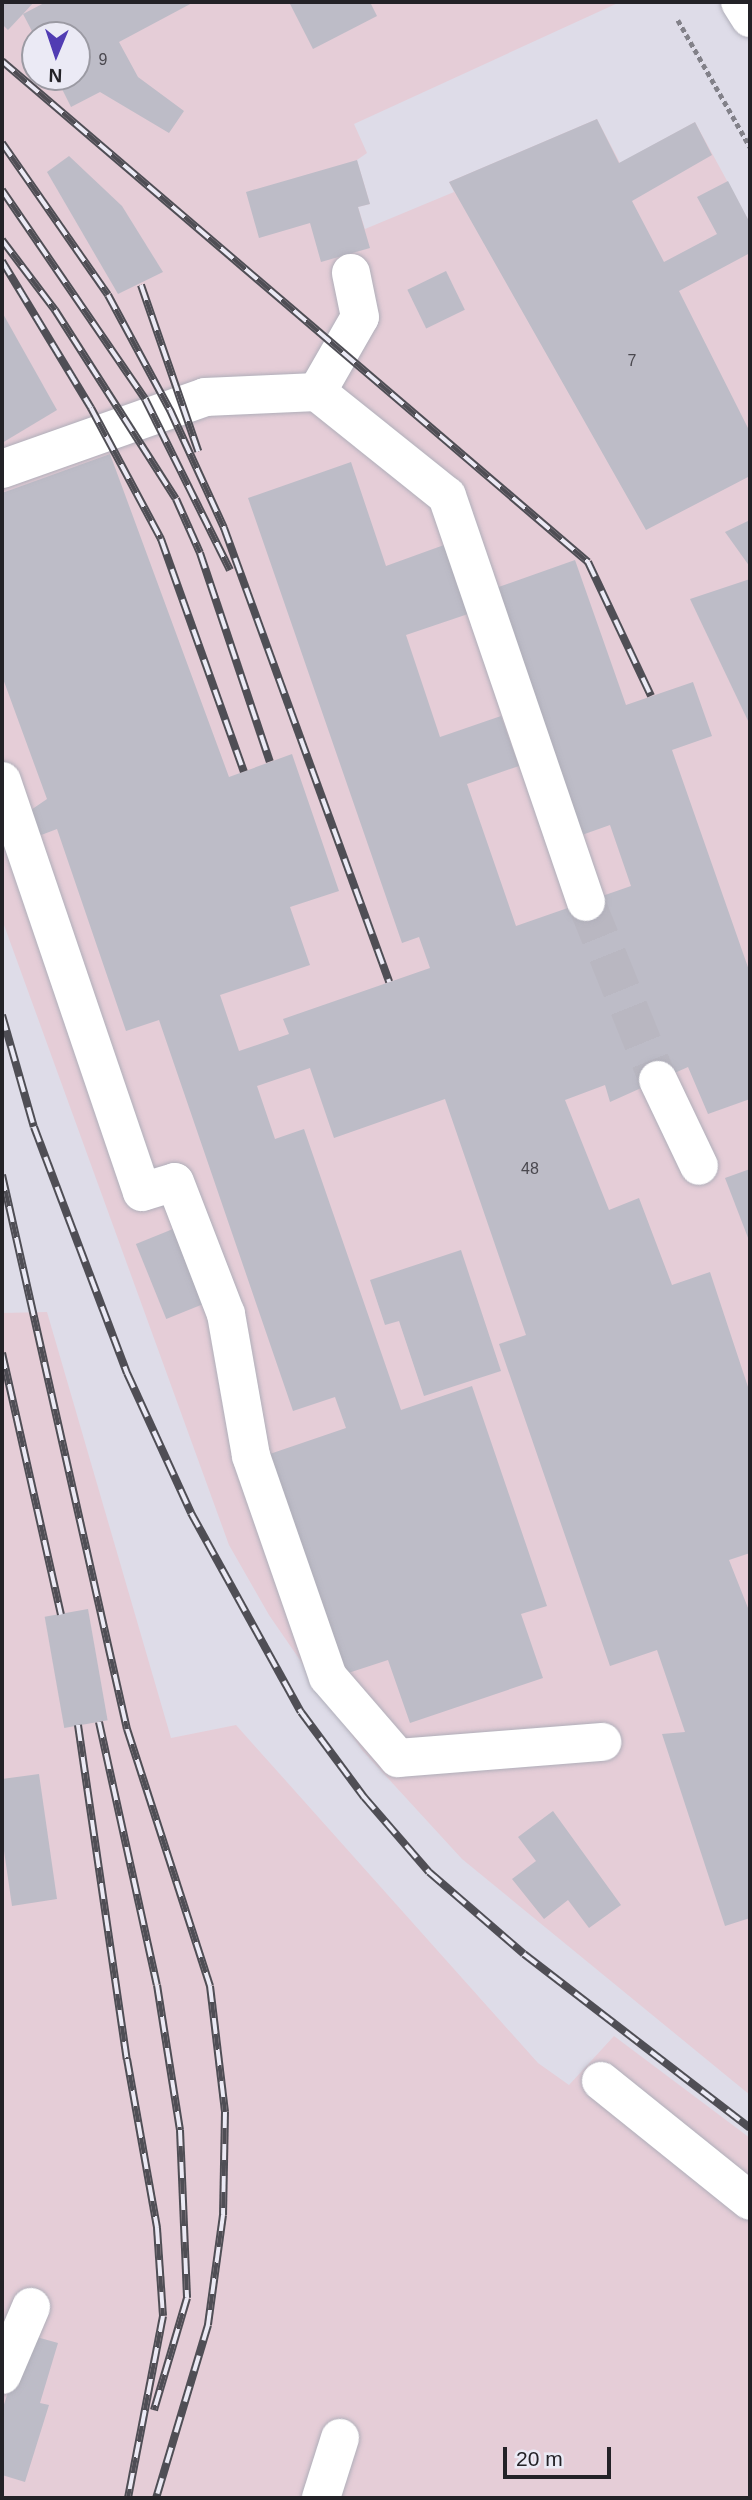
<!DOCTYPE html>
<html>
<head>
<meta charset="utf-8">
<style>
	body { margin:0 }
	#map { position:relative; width:752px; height:2500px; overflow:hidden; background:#dedce8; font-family:Arial,sans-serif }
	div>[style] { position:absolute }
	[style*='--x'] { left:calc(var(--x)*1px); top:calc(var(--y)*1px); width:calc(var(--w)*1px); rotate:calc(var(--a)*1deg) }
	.industrial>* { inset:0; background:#e5cdd7 }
	.building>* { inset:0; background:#bdbcc7; transform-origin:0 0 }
	.minor-tunnel>* { height:38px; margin-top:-19px; transform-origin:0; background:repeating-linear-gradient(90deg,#b9b7c1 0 38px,transparent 0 57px) }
	.path>* { height:4.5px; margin-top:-2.25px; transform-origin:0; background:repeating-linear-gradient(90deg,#828189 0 5px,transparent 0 8.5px) }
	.roads { filter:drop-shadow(0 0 2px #afaeb9) drop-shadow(0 0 2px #afaeb9) }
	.minor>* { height:38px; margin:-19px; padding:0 19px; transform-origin:19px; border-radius:19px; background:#fff }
	.rail>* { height:8px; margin-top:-4px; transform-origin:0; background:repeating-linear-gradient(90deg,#ebeaf5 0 16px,#4f4e55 0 32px); box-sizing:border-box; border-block:2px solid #4f4e55 }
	span { translate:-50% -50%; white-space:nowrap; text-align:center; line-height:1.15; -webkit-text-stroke:5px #ebeaf5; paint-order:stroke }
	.number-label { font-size:16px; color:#4a484f }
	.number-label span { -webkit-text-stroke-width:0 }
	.frame { position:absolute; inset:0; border:4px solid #232227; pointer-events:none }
	.north { position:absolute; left:21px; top:21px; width:70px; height:70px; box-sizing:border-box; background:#ebeaf5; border:2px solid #9b9aa3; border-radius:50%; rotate:182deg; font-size:19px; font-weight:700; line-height:28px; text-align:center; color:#232227 }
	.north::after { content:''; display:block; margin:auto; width:24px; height:32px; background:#513cb3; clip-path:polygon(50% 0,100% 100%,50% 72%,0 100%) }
	.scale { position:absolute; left:503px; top:2447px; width:108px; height:32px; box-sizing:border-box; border:4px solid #232227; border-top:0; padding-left:9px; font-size:21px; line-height:24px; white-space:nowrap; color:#232227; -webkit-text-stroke:5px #ebeaf5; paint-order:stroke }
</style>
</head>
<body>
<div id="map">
	<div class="industrial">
		<div style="clip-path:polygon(evenodd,2px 2px,620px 2px,354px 124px,367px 153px,357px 160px,370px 204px,358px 207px,365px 229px,454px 192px,449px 182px,597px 119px,620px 163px,695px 122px,750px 223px,750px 2095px,462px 1859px,362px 1750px,269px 1615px,229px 1545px,4px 925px,2px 2px,35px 35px,77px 35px,77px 77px,35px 77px,35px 35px)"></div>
		<div style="clip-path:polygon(47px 1312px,171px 1738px,236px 1725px,538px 2063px,569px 2085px,614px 2036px,750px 2138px,750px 2498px,2px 2498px,2px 1313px)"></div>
	</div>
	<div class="building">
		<div style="clip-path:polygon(2px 2px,34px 2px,23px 14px,46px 2px,194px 2px,119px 42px,138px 77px,184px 111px,169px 133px,100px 92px,71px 107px,56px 77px,77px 77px,77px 35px,34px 35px,23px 14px,8px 30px,2px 24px)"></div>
		<div style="clip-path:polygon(289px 2px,370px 2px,377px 16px,313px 49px)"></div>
		<div style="clip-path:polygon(597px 119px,619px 163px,695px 122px,712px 155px,632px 201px,664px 262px,717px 234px,697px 197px,728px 181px,750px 223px,750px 253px,679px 291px,750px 432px,750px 476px,646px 530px,449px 182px)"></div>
		<div style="clip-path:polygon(69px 156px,122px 206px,163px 272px,118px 294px,47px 172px)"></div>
		<div style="clip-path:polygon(357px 160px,370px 204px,358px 207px,370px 248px,321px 262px,310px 223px,259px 238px,246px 192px)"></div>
		<div style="left:446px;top:271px;width:43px;height:43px;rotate:64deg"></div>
		<div style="clip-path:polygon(2px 312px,57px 410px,2px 443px)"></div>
		<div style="clip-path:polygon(110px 454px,229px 777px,292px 754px,339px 891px,290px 907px,310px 965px,220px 995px,239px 1051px,289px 1034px,283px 1019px,430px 968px,419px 937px,402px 943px,248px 498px,351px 462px,386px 566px,444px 545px,468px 614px,406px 635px,440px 737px,501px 716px,519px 766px,467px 784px,516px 926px,631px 886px,610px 825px,579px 836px,493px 589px,575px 560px,626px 705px,693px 682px,712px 736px,672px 750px,750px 973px,750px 1099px,708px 1114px,688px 1067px,610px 1102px,605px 1085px,565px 1100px,609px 1210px,639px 1198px,672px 1285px,710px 1272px,750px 1393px,750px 1553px,729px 1560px,750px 1613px,750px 1918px,725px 1926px,662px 1734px,685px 1732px,657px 1650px,610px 1666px,499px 1344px,526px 1335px,445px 1099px,334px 1138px,310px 1068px,257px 1086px,275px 1139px,304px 1129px,401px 1410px,472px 1386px,547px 1606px,521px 1614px,543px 1678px,410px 1723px,388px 1660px,336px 1677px,261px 1457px,346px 1428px,335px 1397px,293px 1411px,159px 1020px,126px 1031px,57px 829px,36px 837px,28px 812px,47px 799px,2px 676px,2px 493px)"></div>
		<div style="clip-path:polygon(750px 520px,750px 567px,725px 532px)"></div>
		<div style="clip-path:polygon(750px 579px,750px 725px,690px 599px)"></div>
		<div style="clip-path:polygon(750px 1169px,750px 1243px,725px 1178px)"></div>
		<div style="left:173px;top:1229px;width:81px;height:40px;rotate:68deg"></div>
		<div style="clip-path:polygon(461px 1250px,501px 1371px,424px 1396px,399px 1321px,385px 1325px,370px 1280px)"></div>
		<div style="left:88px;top:1609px;width:113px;height:44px;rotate:80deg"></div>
		<div style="clip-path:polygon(39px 1774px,57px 1899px,12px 1906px,2px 1837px,2px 1779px)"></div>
		<div style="clip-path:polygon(553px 1811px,621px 1905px,589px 1928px,568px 1900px,544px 1919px,512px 1879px,536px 1861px,518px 1837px)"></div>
		<div style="clip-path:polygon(26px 2334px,58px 2343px,40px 2403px,49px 2405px,25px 2482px,2px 2475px,2px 2411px)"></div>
	</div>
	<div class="minor-tunnel">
		<div style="--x:586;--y:902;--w:192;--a:68"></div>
	</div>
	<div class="path">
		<div style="--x:678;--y:20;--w:146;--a:60.4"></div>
	</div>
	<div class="roads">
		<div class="minor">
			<div style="--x:740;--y:2;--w:19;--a:58"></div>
			<div style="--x:317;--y:392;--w:166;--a:38.7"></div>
			<div style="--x:447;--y:496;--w:429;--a:71.1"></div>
			<div style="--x:2;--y:469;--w:215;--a:-19.5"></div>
			<div style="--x:205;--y:397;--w:112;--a:-2.6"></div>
			<div style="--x:317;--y:392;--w:86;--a:-60.2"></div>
			<div style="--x:360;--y:317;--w:45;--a:-101.6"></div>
			<div style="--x:2;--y:781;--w:434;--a:71.2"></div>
			<div style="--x:142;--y:1192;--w:34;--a:-17"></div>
			<div style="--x:175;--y:1182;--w:142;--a:68.9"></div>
			<div style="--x:226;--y:1314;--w:144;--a:80"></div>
			<div style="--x:251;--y:1456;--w:234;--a:70.8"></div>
			<div style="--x:328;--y:1677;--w:107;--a:49.2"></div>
			<div style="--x:398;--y:1758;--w:205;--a:-4.5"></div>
			<div style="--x:658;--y:1080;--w:95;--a:64.5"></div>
			<div style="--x:601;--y:2081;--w:191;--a:38.8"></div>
			<div style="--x:2;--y:2375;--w:74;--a:-66.9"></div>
			<div style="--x:321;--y:2498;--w:63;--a:-72.4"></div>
		</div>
	</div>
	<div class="rail">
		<div style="--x:2;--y:61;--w:771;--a:40.53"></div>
		<div style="--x:588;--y:562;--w:148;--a:64.8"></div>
		<div style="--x:2;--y:143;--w:185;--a:55.1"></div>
		<div style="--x:108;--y:295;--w:131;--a:61.7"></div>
		<div style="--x:170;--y:410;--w:130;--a:65.4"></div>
		<div style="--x:224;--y:528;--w:483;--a:70"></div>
		<div style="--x:2;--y:190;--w:253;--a:55.6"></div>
		<div style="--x:145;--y:399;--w:191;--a:63.6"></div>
		<div style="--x:2;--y:240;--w:88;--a:52.9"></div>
		<div style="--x:55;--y:310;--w:224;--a:57.4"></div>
		<div style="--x:176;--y:499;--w:59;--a:66"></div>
		<div style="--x:200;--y:553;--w:220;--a:71.5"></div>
		<div style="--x:2;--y:261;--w:172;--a:58.8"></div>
		<div style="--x:91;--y:408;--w:149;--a:61.9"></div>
		<div style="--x:161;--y:539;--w:247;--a:70.4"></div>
		<div style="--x:141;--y:285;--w:176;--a:71"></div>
		<div style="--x:2;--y:1015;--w:116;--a:74.1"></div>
		<div style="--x:34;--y:1127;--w:263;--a:69.3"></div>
		<div style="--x:127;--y:1373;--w:154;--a:65.4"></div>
		<div style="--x:191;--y:1513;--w:227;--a:61.1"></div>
		<div style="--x:301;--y:1712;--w:106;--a:53.5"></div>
		<div style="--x:364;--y:1797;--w:99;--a:49.1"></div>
		<div style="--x:429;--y:1872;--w:125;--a:40.8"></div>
		<div style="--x:524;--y:1954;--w:285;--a:37.6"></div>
		<div style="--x:2;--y:1175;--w:568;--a:77.29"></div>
		<div style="--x:127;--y:1729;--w:270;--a:72.1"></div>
		<div style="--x:210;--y:1986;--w:127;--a:83.2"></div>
		<div style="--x:225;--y:2112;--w:103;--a:91.1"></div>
		<div style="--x:223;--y:2215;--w:111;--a:97.8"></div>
		<div style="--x:208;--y:2325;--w:181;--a:106.7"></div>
		<div style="--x:2;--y:1353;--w:268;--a:77.3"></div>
		<div style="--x:99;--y:1722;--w:269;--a:77.6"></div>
		<div style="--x:157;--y:1985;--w:147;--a:81"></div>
		<div style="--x:180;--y:2130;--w:168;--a:87.6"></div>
		<div style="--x:187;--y:2298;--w:117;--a:106.4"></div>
		<div style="--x:78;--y:1725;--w:338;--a:81.7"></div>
		<div style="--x:127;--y:2059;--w:172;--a:79.9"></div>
		<div style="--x:157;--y:2228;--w:88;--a:86.1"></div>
		<div style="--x:163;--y:2316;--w:185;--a:100.9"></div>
	</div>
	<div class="number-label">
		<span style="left:103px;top:60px">9</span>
		<span style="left:632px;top:361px">7</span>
		<span style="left:530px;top:1169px">48</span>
	</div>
	<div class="frame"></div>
	<div class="north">N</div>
	<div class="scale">20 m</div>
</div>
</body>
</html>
